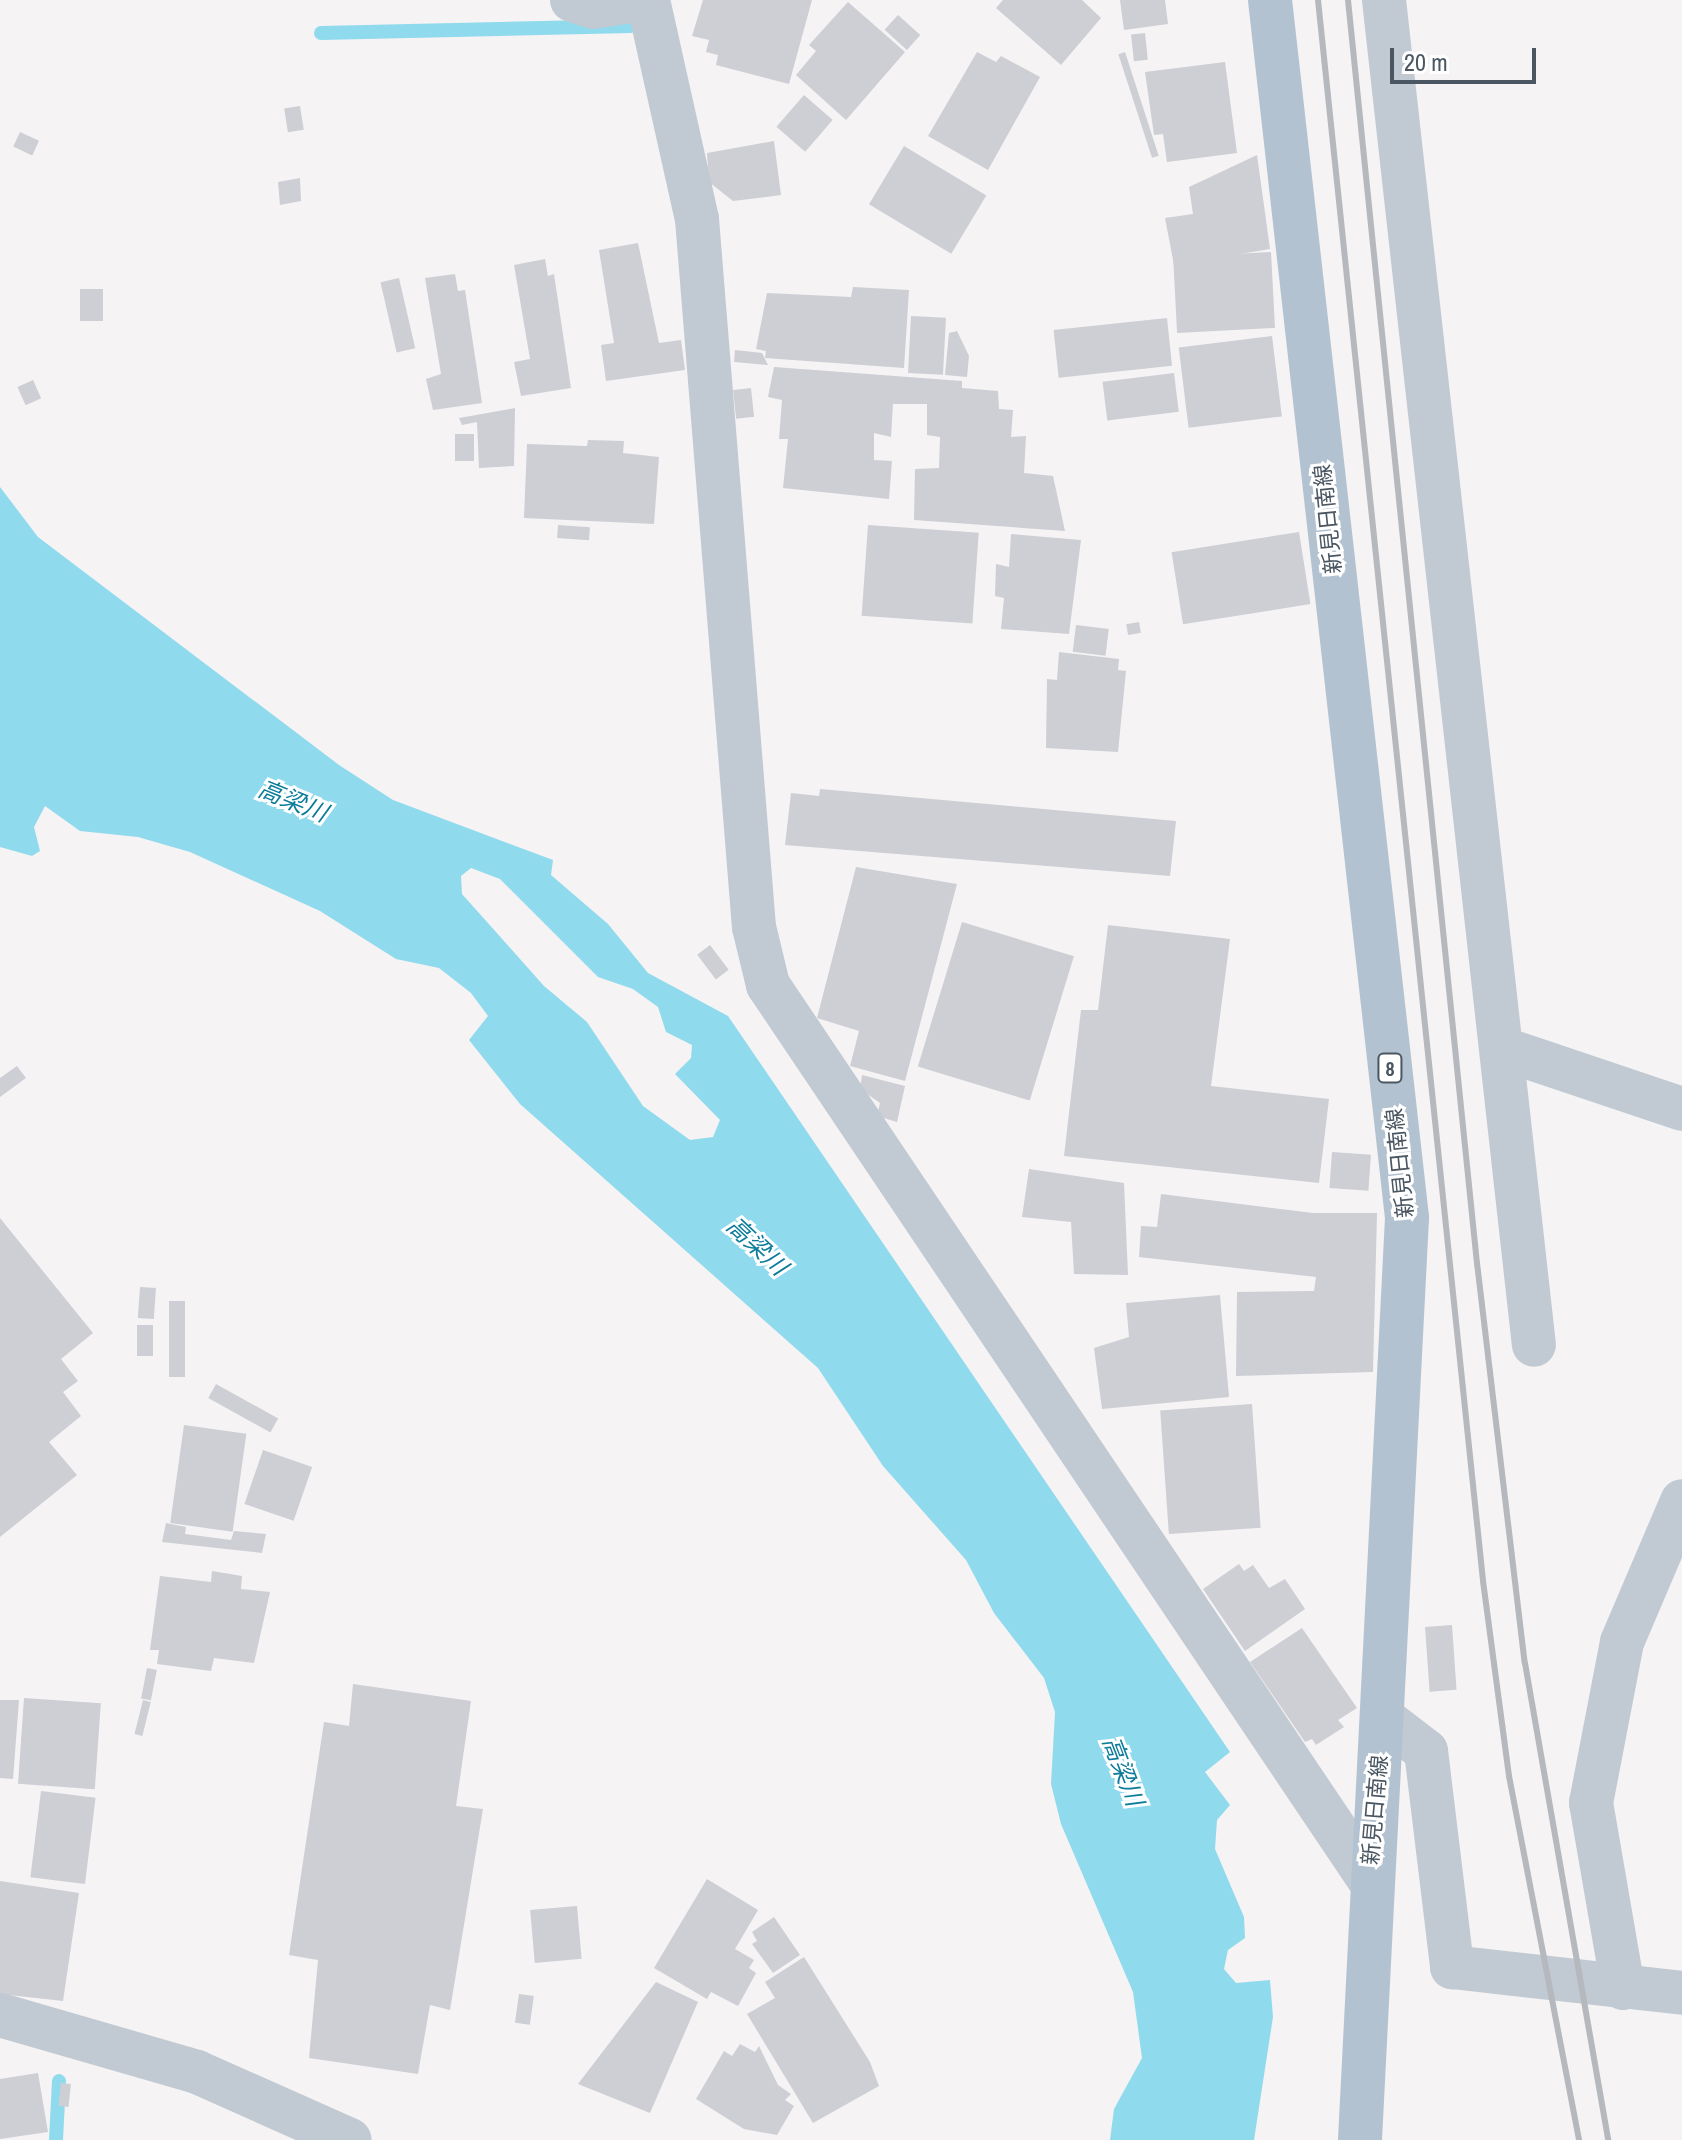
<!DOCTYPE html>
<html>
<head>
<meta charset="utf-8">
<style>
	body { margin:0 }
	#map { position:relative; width:1682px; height:2140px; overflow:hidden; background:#f5f3f3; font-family:"Archivo Narrow","Noto Sans JP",sans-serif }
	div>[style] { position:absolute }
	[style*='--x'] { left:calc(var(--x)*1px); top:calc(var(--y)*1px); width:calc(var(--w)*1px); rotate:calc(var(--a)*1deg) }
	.water>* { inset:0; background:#90daee }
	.stream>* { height:14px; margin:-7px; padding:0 7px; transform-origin:7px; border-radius:7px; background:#90daee }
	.building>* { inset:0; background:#cdcfd5; transform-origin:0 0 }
	.street>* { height:44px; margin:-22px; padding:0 22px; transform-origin:22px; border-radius:22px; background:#c1cad2 }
	.primary>* { height:44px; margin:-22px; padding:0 22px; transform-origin:22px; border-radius:22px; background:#b3c2d1 }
	.rail>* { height:6px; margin:-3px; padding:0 3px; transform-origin:3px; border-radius:3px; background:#b5b8bd }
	span { translate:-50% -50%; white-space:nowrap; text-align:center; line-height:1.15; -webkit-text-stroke:6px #fff; paint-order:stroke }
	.shield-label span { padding:2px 6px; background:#fff; border:2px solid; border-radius:6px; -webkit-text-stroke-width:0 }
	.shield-label { font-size:20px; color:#4a5661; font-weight:700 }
	.street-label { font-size:22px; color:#4a5661 }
	.water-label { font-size:24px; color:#0c7c9b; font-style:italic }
	.scale { position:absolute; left:1390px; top:48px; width:146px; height:36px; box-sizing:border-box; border:4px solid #4a5661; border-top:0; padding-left:10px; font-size:24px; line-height:28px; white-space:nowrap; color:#4a5661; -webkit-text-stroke:6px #fff; paint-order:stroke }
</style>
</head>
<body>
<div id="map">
	<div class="water">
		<div style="clip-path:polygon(evenodd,0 487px,38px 537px,339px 765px,393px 800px,553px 860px,551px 875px,608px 924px,648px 973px,728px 1016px,1230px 1752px,1205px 1772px,1230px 1805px,1217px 1820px,1215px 1849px,1244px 1917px,1245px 1938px,1228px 1950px,1224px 1969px,1236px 1983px,1270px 1980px,1273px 2017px,1254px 2140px,1110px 2140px,1114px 2109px,1142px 2058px,1133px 1992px,1061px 1824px,1051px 1784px,1055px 1712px,1044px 1678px,994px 1613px,966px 1560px,883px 1466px,818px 1368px,520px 1104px,469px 1040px,488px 1016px,471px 993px,439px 968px,396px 959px,320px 911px,190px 852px,138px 837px,80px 831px,45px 806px,34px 827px,40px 851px,32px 856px,0 847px,0 487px,471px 868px,500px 879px,598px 977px,633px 989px,658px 1007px,666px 1032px,692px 1045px,691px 1058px,675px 1074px,720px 1120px,713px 1137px,690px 1140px,643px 1106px,587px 1022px,544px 986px,462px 894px,461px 876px,471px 868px)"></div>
	</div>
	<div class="stream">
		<div style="--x:321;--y:33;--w:310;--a:-1.3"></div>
		<div style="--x:56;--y:2140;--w:59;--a:-87.1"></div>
	</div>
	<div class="building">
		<div style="clip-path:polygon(703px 0,812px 0,789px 84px,716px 65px,718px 55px,706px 52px,709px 40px,692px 36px)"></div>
		<div style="clip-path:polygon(1003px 0,1082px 0,1101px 18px,1061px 65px,996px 8px)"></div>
		<div style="clip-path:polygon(1120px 0,1165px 0,1168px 24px,1124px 30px)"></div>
		<div style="clip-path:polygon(848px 2px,905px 52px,846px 120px,796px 75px,816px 51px,809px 45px)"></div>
		<div style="left:898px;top:15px;width:30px;height:20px;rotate:42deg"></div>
		<div style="left:1145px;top:33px;width:27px;height:14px;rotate:84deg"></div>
		<div style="clip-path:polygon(977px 52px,996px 62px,1001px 56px,1040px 77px,988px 170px,928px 136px)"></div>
		<div style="left:1125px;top:52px;width:109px;height:7px;rotate:72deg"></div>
		<div style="clip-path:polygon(1225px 62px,1237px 153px,1167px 162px,1163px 134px,1154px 135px,1145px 72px)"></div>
		<div style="left:804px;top:95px;width:38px;height:42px;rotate:41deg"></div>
		<div style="left:300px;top:106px;width:24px;height:16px;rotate:81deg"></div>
		<div style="left:20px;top:132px;width:21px;height:16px;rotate:25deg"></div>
		<div style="clip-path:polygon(774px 141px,781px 195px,733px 201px,709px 182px,707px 153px)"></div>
		<div style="left:904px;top:146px;width:96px;height:68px;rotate:31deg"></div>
		<div style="clip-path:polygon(1257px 155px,1270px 249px,1174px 265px,1165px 218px,1193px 214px,1189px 187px)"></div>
		<div style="clip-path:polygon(300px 178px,301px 201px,280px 205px,278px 182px)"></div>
		<div style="clip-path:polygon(638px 243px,659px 343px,681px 340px,685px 370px,606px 381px,601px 345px,614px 343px,599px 250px)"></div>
		<div style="left:1271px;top:252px;width:76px;height:98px;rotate:87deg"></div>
		<div style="clip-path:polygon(545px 259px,548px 276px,554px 274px,571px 388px,521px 396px,514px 362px,530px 359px,514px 265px)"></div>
		<div style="clip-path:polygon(455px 274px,458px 291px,465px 290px,482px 403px,433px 410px,426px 379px,441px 374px,425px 278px)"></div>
		<div style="left:399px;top:278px;width:72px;height:19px;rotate:77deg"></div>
		<div style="clip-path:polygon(853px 287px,909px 290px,904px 368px,765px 358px,766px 351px,756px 349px,767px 293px,851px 297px)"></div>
		<div style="left:80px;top:289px;width:23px;height:32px"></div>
		<div style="left:911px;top:316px;width:35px;height:57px;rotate:3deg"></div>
		<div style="left:1167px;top:318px;width:48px;height:114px;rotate:84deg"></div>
		<div style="clip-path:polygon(957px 331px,969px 356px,967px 377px,945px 375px,949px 333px)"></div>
		<div style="left:1272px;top:336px;width:81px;height:94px;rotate:83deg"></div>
		<div style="clip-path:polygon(735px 350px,762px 353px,768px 365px,734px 362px)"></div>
		<div style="clip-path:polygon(774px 367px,962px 381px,962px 388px,998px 391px,999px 409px,1013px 410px,1011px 437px,1026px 436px,1024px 473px,1053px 476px,1065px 531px,914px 520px,915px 469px,939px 468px,940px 437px,927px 435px,927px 404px,893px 404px,891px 437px,874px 433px,874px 460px,892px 461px,889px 499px,783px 488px,788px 439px,779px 439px,782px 400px,768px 397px)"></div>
		<div style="left:1174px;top:373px;width:39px;height:72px;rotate:83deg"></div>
		<div style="left:33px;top:380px;width:20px;height:17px;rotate:66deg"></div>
		<div style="left:751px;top:388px;width:29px;height:18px;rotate:84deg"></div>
		<div style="clip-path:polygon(515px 408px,514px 466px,479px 468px,477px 422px,462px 425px,459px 418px)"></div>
		<div style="left:455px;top:434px;width:19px;height:27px"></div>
		<div style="clip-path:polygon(588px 440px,624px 441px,623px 453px,659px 457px,654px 524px,524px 518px,527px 444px,587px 446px)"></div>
		<div style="left:558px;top:525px;width:32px;height:13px;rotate:4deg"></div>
		<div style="left:868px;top:525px;width:111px;height:91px;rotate:4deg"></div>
		<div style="left:1299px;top:532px;width:73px;height:129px;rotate:81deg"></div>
		<div style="clip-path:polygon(1011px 534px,1081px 540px,1069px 634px,1001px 629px,1004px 598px,995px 596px,996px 564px,1009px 567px)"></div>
		<div style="left:1139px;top:622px;width:11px;height:13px;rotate:80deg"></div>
		<div style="left:1076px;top:625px;width:33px;height:27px;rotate:7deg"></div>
		<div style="clip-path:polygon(1059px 652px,1119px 659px,1118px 670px,1126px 671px,1118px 752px,1046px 748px,1047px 679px,1057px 680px)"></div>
		<div style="clip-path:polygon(820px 789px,1176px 821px,1170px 876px,785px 845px,791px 793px,819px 796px)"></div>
		<div style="clip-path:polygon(856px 867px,957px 884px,905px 1081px,850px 1066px,859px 1031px,817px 1018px)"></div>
		<div style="left:962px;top:922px;width:117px;height:151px;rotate:17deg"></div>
		<div style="clip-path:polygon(1108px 925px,1230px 939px,1211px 1086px,1329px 1099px,1319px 1183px,1064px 1156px,1081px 1010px,1098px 1010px)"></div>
		<div style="left:710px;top:945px;width:31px;height:16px;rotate:53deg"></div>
		<div style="clip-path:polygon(17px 1066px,26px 1078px,0 1097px,0 1078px)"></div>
		<div style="clip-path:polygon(862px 1075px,905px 1086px,897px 1122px,877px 1116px,880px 1103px,860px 1089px)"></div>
		<div style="left:1332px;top:1152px;width:39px;height:36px;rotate:4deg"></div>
		<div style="clip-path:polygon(1029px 1169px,1124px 1183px,1128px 1275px,1074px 1274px,1071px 1222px,1022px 1217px)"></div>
		<div style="clip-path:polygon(1161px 1194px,1313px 1213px,1377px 1213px,1373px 1372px,1236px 1376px,1237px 1292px,1314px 1291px,1316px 1277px,1139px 1257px,1141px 1226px,1157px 1227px)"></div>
		<div style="clip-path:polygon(0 1218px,93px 1333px,61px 1359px,78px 1381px,63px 1392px,81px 1416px,49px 1442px,77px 1475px,0 1537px)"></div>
		<div style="left:140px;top:1287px;width:16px;height:31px;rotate:4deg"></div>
		<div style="clip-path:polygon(1220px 1295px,1229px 1397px,1102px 1409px,1094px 1348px,1129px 1337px,1126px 1303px)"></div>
		<div style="left:169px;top:1301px;width:16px;height:76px"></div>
		<div style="left:137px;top:1325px;width:16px;height:31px"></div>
		<div style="left:216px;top:1384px;width:71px;height:16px;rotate:29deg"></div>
		<div style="left:1252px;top:1404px;width:124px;height:92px;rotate:86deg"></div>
		<div style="left:184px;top:1425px;width:63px;height:99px;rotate:8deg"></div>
		<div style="left:263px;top:1450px;width:52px;height:57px;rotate:19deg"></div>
		<div style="clip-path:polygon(166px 1523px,186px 1527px,185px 1534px,231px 1540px,234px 1531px,266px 1534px,262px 1553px,162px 1542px)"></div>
		<div style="clip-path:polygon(1239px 1564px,1244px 1571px,1253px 1565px,1269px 1588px,1285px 1579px,1305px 1609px,1245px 1651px,1203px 1589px)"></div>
		<div style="clip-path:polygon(212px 1571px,242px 1576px,241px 1589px,270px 1592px,254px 1663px,214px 1658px,211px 1671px,157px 1664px,159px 1650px,150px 1650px,160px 1576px,211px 1582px)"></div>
		<div style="left:1452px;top:1625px;width:65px;height:27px;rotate:86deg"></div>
		<div style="clip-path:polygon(1302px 1628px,1357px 1708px,1338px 1720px,1344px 1727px,1316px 1745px,1312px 1739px,1305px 1742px,1250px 1662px)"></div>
		<div style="left:147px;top:1668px;width:10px;height:31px;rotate:11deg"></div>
		<div style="clip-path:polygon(353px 1684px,471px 1701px,456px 1806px,483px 1809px,450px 2010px,430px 2005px,418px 2074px,309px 2058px,318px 1960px,289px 1955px,324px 1722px,349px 1726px)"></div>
		<div style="left:24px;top:1698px;width:77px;height:86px;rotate:4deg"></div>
		<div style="clip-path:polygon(0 1700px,19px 1700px,13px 1779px,0 1778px)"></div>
		<div style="left:143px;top:1700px;width:8px;height:35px;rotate:14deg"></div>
		<div style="left:41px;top:1791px;width:55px;height:87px;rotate:7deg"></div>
		<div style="clip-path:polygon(707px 1879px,758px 1910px,735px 1949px,754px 1960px,749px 1968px,756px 1973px,738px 2006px,711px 1992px,707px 1999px,654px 1968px)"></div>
		<div style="clip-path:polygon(0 1881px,79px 1893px,63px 2001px,0 1994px)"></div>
		<div style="left:577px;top:1906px;width:53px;height:47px;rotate:85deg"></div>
		<div style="clip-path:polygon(774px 1917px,800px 1955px,773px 1973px,752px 1944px,757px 1941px,752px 1932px)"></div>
		<div style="clip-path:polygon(804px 1957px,870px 2062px,879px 2086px,813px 2123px,747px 2014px,775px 1998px,765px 1982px)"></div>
		<div style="clip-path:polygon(656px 1982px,698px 2002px,650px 2113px,578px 2084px)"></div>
		<div style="left:519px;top:1994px;width:15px;height:29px;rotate:8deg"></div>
		<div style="clip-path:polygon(740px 2044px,755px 2052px,759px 2046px,778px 2085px,791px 2094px,785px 2100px,794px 2106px,777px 2135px,744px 2129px,696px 2099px,724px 2051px,732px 2056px)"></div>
		<div style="clip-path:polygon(38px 2073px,48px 2132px,0 2139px,0 2079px)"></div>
		<div style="left:61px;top:2083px;width:10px;height:23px;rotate:6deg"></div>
	</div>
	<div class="street">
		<div style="--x:572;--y:0;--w:22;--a:18"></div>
		<div style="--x:593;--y:7;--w:45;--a:-9"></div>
		<div style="--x:648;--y:0;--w:224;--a:77.4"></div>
		<div style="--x:697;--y:219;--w:710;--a:85.4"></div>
		<div style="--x:754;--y:927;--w:60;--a:76.4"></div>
		<div style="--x:768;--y:985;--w:1079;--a:56.1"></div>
		<div style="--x:1384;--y:0;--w:1353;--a:83.64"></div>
		<div style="--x:1504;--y:1049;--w:188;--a:18.6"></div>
		<div style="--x:1383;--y:1718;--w:54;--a:37.5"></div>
		<div style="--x:1426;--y:1751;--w:218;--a:83.1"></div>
		<div style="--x:1452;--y:1967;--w:231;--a:6.4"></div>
		<div style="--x:1623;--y:1988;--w:188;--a:-99.8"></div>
		<div style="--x:1591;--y:1803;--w:164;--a:-79.1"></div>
		<div style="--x:1622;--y:1642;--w:153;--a:-66.9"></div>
		<div style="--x:0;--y:2015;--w:205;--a:16.1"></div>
		<div style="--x:197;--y:2072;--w:167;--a:24"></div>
	</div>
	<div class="primary">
		<div style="--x:1270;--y:0;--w:1226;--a:83.58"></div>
		<div style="--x:1407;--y:1218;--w:923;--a:92.92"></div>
	</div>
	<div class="rail">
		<div style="--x:1318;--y:0;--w:1590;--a:84.04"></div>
		<div style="--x:1483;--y:1581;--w:197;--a:82.4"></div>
		<div style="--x:1509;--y:1776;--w:371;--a:79.1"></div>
		<div style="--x:1348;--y:0;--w:1270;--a:84.17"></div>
		<div style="--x:1477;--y:1263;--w:403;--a:83.2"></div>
		<div style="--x:1525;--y:1663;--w:484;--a:80.1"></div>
	</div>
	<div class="shield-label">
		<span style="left:1390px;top:1068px">8</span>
	</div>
	<div class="street-label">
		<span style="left:1328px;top:519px;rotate:-96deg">新見日南線</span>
		<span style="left:1400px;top:1163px;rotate:-96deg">新見日南線</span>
		<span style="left:1375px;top:1810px;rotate:-85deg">新見日南線</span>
	</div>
	<div class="water-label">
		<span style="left:293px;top:801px;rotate:22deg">高梁川</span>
		<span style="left:757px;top:1246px;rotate:43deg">高梁川</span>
		<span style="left:1123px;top:1771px;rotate:69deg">高梁川</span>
	</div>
	<div class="scale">20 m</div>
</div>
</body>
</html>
